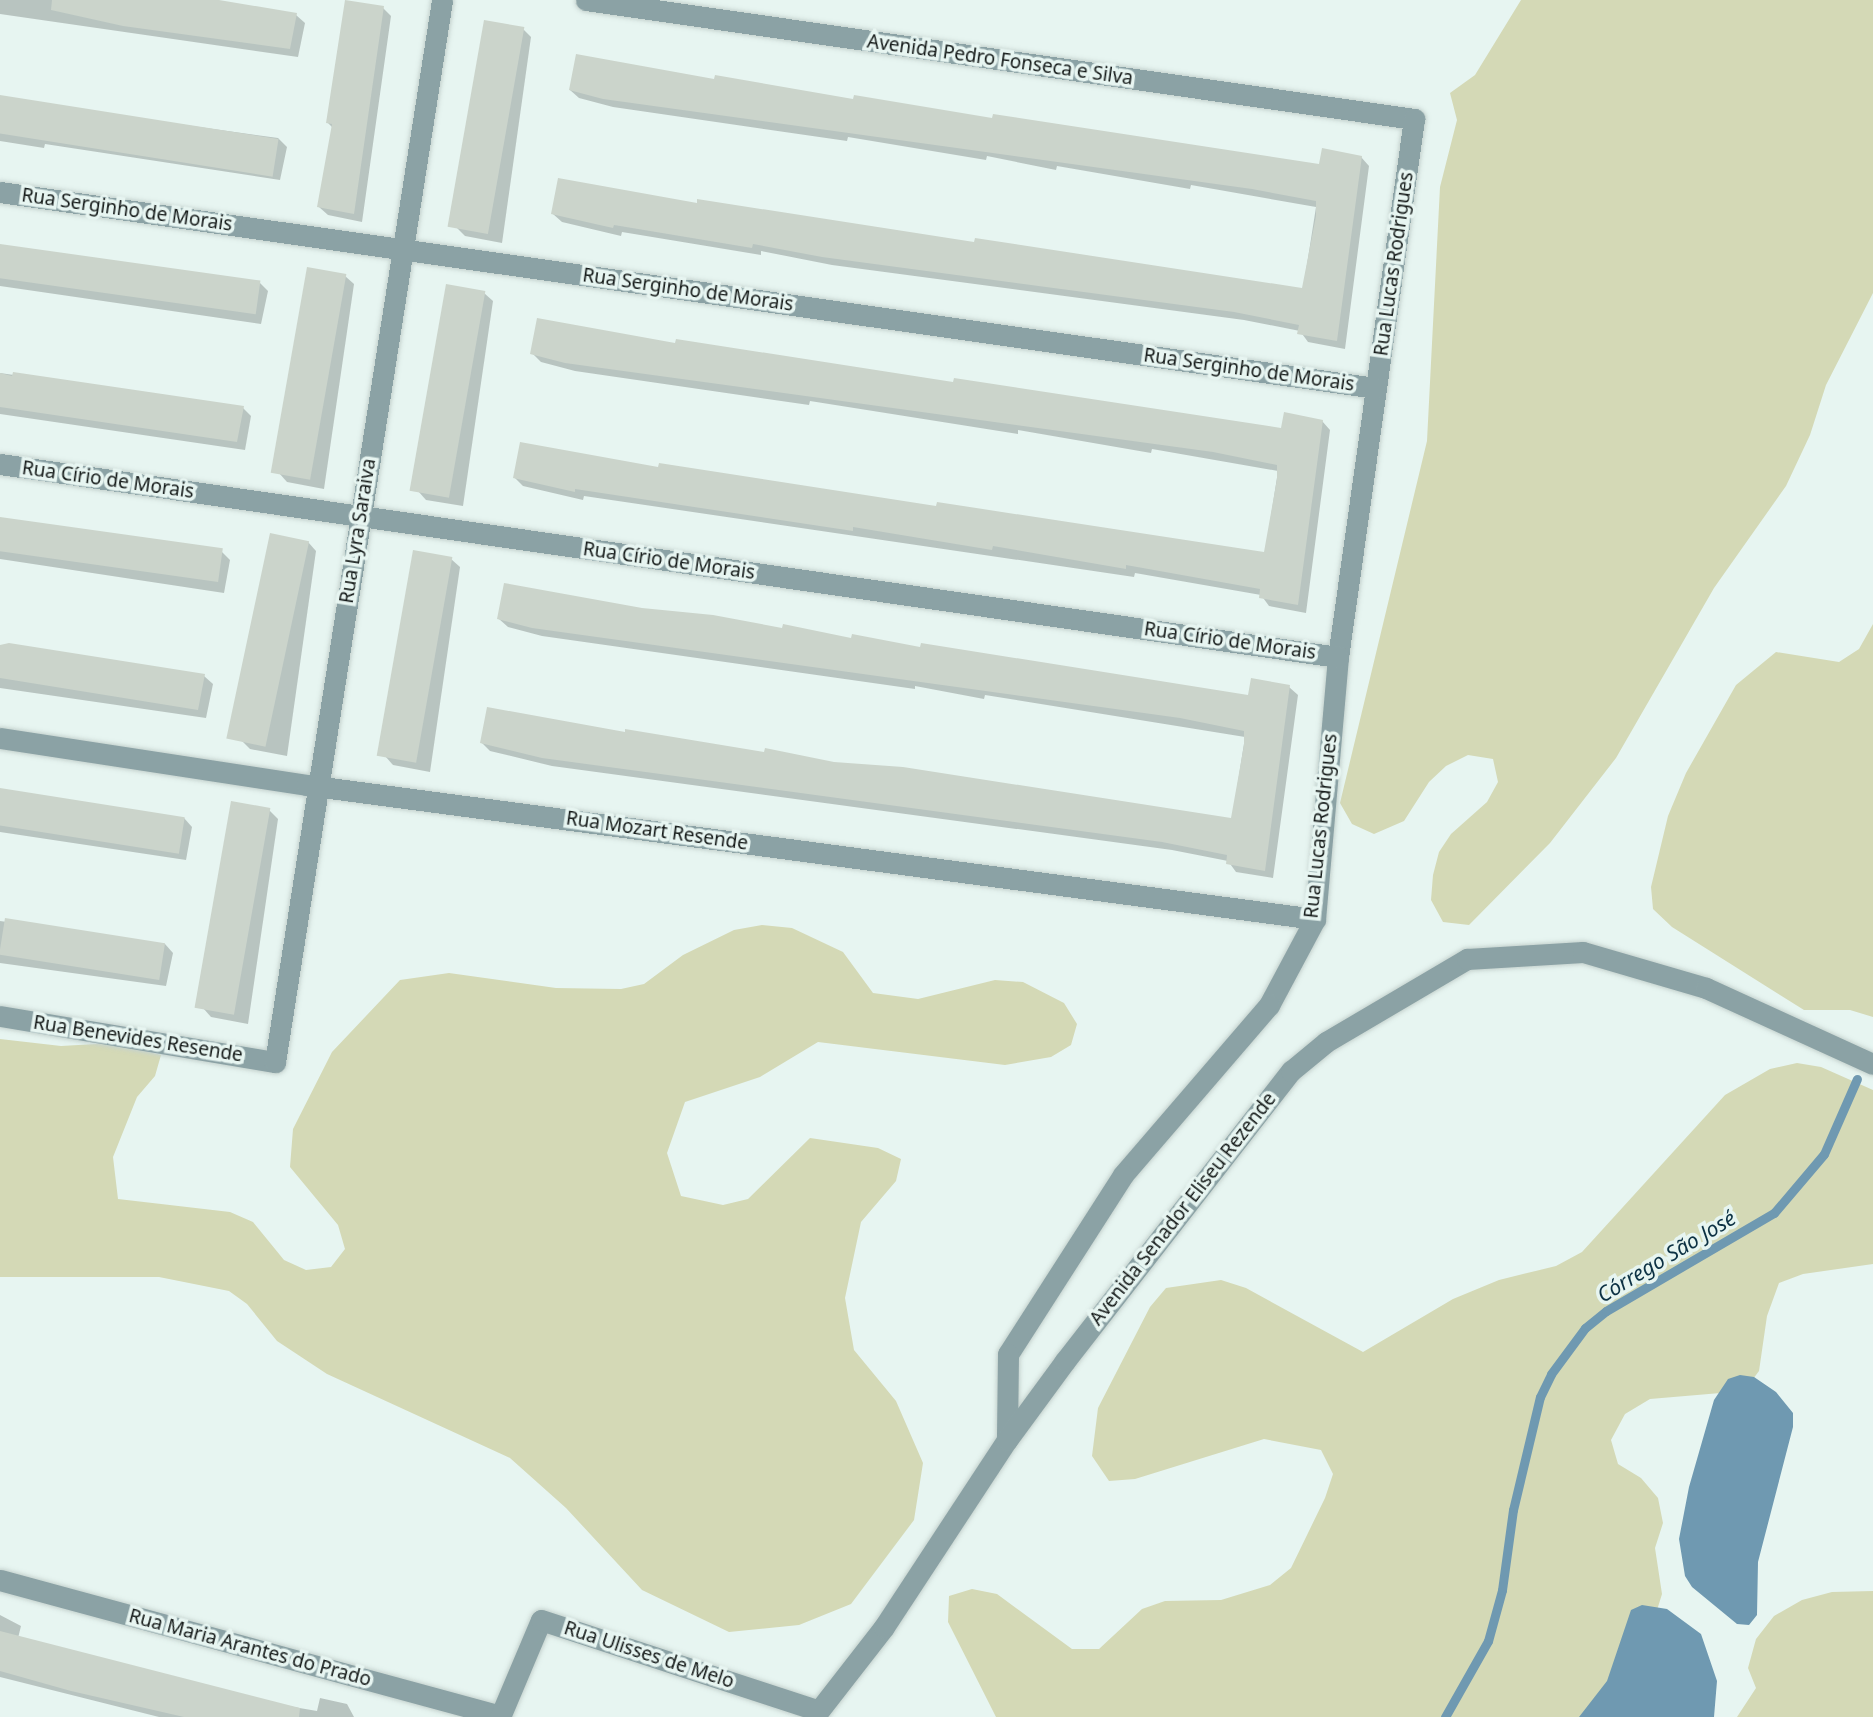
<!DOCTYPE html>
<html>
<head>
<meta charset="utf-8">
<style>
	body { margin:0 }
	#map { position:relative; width:1873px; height:1717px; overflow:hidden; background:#e7f5f1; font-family:"Noto Sans",sans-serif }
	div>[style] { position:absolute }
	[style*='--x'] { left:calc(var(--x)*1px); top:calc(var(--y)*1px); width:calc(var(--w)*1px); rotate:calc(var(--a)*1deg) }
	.green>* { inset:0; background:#d4d9b6 }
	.water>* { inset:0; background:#6f99b1 }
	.shadow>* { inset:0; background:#0003 }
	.stream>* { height:9px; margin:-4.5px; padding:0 4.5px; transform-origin:4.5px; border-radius:4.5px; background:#6f99b1 }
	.building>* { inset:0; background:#cbd4cb; transform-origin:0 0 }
	.roads { filter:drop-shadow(0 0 2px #c5d2ce) drop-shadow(0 0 2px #c5d2ce) }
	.street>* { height:21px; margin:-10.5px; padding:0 10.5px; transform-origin:10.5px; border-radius:10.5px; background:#8ba2a5 }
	span { translate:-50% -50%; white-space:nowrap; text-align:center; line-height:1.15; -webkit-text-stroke:7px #e7f5f1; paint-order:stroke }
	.street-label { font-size:19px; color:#131817 }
	.water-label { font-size:21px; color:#0c3143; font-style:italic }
</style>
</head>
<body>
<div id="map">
	<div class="green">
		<div style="clip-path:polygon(1521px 0,1873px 0,1873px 293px,1826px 385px,1810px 435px,1786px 486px,1714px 588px,1616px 758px,1550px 843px,1469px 925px,1443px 922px,1431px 900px,1433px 875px,1439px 852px,1451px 834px,1487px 802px,1498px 782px,1493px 759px,1468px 755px,1446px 766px,1429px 782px,1404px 821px,1374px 834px,1352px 824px,1340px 803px,1427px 441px,1440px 187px,1457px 120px,1450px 93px,1475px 75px)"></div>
		<div style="clip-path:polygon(1873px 624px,1873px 1017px,1850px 1010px,1804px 1010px,1672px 927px,1653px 909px,1651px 887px,1668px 816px,1686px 773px,1736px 685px,1776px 652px,1839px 662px,1859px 649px)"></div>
		<div style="clip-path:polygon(762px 925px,792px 928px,843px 952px,873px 993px,918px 999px,995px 980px,1023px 982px,1064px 1003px,1077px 1024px,1071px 1045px,1051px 1057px,1005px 1065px,818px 1042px,760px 1077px,685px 1102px,667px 1153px,681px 1196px,723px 1205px,748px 1199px,810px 1138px,878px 1148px,901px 1159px,896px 1181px,861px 1222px,845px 1298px,854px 1350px,896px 1401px,923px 1463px,914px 1520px,851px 1604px,799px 1625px,729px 1632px,642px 1590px,566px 1508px,510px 1458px,327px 1374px,277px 1341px,247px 1304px,229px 1291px,159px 1277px,0 1277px,0 1039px,61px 1046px,113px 1043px,161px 1055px,155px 1076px,137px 1097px,113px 1157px,118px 1199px,230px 1212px,253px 1222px,284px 1260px,306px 1270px,331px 1267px,345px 1249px,338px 1225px,290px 1167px,293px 1129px,332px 1052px,400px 980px,449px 973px,556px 988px,621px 989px,644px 984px,683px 955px,734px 930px)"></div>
		<div style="clip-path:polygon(1797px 1063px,1821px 1067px,1873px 1090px,1873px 1264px,1803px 1274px,1779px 1283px,1767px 1316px,1759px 1371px,1744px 1391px,1650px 1399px,1625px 1414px,1611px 1440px,1618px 1464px,1641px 1478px,1658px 1498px,1663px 1523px,1655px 1548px,1662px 1594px,1636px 1678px,1600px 1717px,996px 1717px,948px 1622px,949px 1596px,972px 1589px,997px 1594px,1072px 1649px,1099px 1649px,1142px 1609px,1165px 1601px,1221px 1600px,1270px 1585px,1291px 1568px,1325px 1498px,1333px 1474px,1321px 1450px,1264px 1439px,1135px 1479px,1109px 1481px,1092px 1456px,1098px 1408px,1150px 1307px,1166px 1288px,1221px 1280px,1246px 1288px,1363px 1352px,1453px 1299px,1499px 1280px,1556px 1266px,1582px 1252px,1725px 1095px,1770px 1069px)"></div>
		<div style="clip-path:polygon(1873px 1591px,1873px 1717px,1737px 1717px,1756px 1688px,1748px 1668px,1756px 1639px,1774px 1616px,1802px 1600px,1832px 1592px)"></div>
	</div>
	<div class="water">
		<div style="clip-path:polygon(1740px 1375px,1754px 1377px,1776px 1392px,1793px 1413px,1793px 1427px,1758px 1562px,1757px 1615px,1749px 1625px,1737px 1624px,1692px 1587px,1685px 1576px,1679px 1539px,1689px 1487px,1714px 1400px,1728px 1379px)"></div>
		<div style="clip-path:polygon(1642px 1605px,1667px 1609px,1701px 1634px,1717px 1681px,1714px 1717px,1579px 1717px,1607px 1681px,1631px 1610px)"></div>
	</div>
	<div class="shadow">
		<div style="clip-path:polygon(0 0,194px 0,296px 15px,305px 23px,298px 57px,0 14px)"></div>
		<div style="clip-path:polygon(383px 8px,391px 16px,362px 222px,328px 215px,319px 207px,333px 128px,328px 123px)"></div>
		<div style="clip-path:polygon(523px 29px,531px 37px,502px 243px,465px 236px,456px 227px)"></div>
		<div style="clip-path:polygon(715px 81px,1321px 166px,1361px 157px,1369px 166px,1345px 349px,1308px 342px,1300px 331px,1244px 320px,832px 265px,761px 251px,761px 255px,622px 232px,621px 236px,562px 222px,553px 214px,698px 205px,1303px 290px,1316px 207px,1191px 185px,1190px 189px,1057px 166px,1056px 170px,987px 156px,986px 160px,848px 137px,847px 141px,613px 107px,579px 98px,570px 90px)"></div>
		<div style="clip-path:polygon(0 99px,278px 138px,287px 147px,280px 180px,45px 144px,44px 148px,0 141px)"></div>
		<div style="clip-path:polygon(0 245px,259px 282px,268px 291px,261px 324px,0 286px)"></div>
		<div style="clip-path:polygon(345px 276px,354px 284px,324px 489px,287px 482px,279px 473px)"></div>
		<div style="clip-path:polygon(484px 293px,493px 301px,463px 506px,426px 500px,418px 491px)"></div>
		<div style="clip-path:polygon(676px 345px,1282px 430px,1322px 421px,1330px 430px,1306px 613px,1269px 606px,1261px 595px,1135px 573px,1134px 577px,584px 496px,583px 500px,523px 486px,514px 477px,659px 469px,1265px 554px,1278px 471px,1152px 449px,1151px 453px,1018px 430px,1018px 434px,810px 401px,809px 405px,575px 371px,541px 362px,532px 353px)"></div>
		<div style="clip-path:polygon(0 373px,243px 408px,251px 416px,245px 450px,0 414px)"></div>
		<div style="clip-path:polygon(0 519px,222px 552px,230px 560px,224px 593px,0 559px)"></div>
		<div style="clip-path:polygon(308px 542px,316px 551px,287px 756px,250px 749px,242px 741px)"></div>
		<div style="clip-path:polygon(451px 559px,460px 567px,430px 772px,393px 765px,385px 756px)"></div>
		<div style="clip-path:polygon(642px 610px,1249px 697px,1289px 687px,1298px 695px,1273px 878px,1236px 872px,1228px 861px,1172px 850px,552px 766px,490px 751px,482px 743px,626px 734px,1232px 820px,1245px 737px,985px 695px,984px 699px,915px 686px,915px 689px,542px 636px,508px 627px,499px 619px)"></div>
		<div style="clip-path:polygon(0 646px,204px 676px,213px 684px,206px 718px,0 688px)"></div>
		<div style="clip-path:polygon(0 792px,184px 818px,192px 827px,186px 860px,0 832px)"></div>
		<div style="clip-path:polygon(269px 810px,278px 819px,248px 1024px,211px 1017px,203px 1008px)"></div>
		<div style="clip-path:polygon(0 921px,165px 944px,173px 953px,166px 986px,0 963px)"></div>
		<div style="clip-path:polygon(0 1615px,21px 1626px,18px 1638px,282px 1705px,317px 1711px,320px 1698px,347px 1704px,354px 1717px,159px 1717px,0 1677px)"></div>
	</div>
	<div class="stream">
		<div style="--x:1445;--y:1717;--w:87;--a:-60.5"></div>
		<div style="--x:1488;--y:1641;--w:53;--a:-74.6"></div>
		<div style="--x:1502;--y:1590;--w:81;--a:-82.2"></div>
		<div style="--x:1513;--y:1510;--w:116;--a:-76.6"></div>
		<div style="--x:1540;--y:1397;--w:25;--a:-64"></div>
		<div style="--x:1551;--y:1374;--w:57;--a:-53.5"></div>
		<div style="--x:1585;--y:1328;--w:27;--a:-39"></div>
		<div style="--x:1606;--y:1311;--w:194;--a:-30.3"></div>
		<div style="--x:1774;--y:1213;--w:77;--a:-49.7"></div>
		<div style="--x:1824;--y:1154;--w:82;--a:-66.3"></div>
	</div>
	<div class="building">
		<div style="clip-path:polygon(52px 0,219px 0,297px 13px,290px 49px,123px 26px,51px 10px)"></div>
		<div style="clip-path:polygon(345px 0,384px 6px,354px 214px,317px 207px,332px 124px,326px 123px)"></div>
		<div style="left:484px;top:20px;width:41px;height:210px;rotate:10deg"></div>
		<div style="clip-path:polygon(576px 54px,714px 79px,715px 75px,853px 99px,854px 95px,992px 118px,993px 114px,1319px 164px,1322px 148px,1362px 156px,1337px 341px,1297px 334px,1299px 325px,1234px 312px,822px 257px,753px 244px,752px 248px,614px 225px,613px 228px,551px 214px,558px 178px,697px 203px,697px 199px,974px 242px,975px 238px,1302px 288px,1316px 216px,1316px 201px,1252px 189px,603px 99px,569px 90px)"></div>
		<div style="left:0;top:95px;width:282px;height:38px;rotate:9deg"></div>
		<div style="left:0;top:244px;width:263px;height:34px;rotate:8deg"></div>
		<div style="left:307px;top:267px;width:40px;height:209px;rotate:10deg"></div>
		<div style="left:446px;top:284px;width:40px;height:210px;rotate:10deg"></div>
		<div style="clip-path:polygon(537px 318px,675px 343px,676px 339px,953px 382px,954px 378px,1281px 428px,1284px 412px,1323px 420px,1298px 605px,1259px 598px,1260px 589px,1126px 565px,1126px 569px,993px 546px,992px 550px,853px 527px,853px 531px,575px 489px,575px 492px,513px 478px,520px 442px,658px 467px,659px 463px,936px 506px,937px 502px,1264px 552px,1277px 479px,1277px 465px,1213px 452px,565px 363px,530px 354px)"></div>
		<div style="clip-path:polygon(13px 372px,244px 406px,237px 442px,0 407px,0 373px,12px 376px)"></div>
		<div style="left:0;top:517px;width:225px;height:34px;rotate:8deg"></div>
		<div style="left:270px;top:533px;width:40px;height:210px;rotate:12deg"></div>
		<div style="left:413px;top:550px;width:40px;height:209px;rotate:10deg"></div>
		<div style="clip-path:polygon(504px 583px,642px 608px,713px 615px,782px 628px,783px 624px,851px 638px,852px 634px,920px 647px,921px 643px,1248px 695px,1251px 678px,1290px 685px,1265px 871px,1226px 864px,1227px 855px,1162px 842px,542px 758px,480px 743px,487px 707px,625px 732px,625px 729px,764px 752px,765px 748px,834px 762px,903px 767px,1231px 818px,1244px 745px,1244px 731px,1180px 718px,532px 628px,497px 619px)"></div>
		<div style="clip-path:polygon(9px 643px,205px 674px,198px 710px,0 678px,0 645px)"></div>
		<div style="left:0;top:788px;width:187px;height:37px;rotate:9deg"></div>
		<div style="left:231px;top:801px;width:40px;height:210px;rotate:10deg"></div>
		<div style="left:5px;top:918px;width:162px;height:37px;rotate:9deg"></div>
		<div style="clip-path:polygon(0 1631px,300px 1708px,299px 1717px,184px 1717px,71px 1691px,0 1671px)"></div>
	</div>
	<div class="roads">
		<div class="street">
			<div style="--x:586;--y:0;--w:837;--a:8.18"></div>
			<div style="--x:1414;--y:119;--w:543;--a:98.04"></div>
			<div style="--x:1338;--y:657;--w:263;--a:95"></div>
			<div style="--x:1315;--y:919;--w:98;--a:118.1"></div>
			<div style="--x:1269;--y:1005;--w:224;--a:130.7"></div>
			<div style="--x:1123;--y:1175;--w:213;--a:122.7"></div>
			<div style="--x:1008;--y:1354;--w:86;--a:90.7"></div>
			<div style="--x:0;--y:192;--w:1390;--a:8.11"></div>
			<div style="--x:0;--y:464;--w:1352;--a:8.21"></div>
			<div style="--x:0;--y:738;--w:311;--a:8.7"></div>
			<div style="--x:307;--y:785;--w:1017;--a:7.57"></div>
			<div style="--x:0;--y:1016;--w:279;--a:9.5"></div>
			<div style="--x:275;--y:1062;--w:1075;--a:-81.06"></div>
			<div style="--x:0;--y:1580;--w:519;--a:15.19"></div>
			<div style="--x:500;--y:1717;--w:105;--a:-67.1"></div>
			<div style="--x:541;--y:1620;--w:289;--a:18.1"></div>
			<div style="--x:814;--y:1717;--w:114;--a:-52.1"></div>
			<div style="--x:884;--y:1627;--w:224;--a:-56.7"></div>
			<div style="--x:1007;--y:1440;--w:98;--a:-53.7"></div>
			<div style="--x:1065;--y:1361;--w:368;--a:-52.1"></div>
			<div style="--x:1291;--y:1071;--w:45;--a:-39.6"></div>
			<div style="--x:1326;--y:1042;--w:164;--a:-30.5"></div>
			<div style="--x:1467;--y:959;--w:116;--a:-3.5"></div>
			<div style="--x:1583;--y:952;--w:128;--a:16.3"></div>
			<div style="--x:1706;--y:988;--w:183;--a:24.5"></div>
		</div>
	</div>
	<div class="street-label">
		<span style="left:1000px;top:60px;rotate:8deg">Avenida Pedro Fonseca e Silva</span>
		<span style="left:127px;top:210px;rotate:8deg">Rua Serginho de Morais</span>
		<span style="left:1394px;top:264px;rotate:-82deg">Rua Lucas Rodrigues</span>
		<span style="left:688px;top:290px;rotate:8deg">Rua Serginho de Morais</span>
		<span style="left:1249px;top:370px;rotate:8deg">Rua Serginho de Morais</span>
		<span style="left:108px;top:480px;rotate:8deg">Rua Círio de Morais</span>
		<span style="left:358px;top:531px;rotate:-81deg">Rua Lyra Saraiva</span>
		<span style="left:669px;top:561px;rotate:8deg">Rua Círio de Morais</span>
		<span style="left:1230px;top:641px;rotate:8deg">Rua Círio de Morais</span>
		<span style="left:1321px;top:826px;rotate:-84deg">Rua Lucas Rodrigues</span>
		<span style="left:657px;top:831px;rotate:8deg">Rua Mozart Resende</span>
		<span style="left:138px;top:1039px;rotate:9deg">Rua Benevides Resende</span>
		<span style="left:1183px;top:1209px;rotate:-52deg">Avenida Senador Eliseu Rezende</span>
		<span style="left:250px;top:1648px;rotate:15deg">Rua Maria Arantes do Prado</span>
		<span style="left:649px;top:1655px;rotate:18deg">Rua Ulisses de Melo</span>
	</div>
	<div class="water-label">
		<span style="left:1666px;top:1256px;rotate:-31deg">Córrego São José</span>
	</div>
</div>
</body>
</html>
